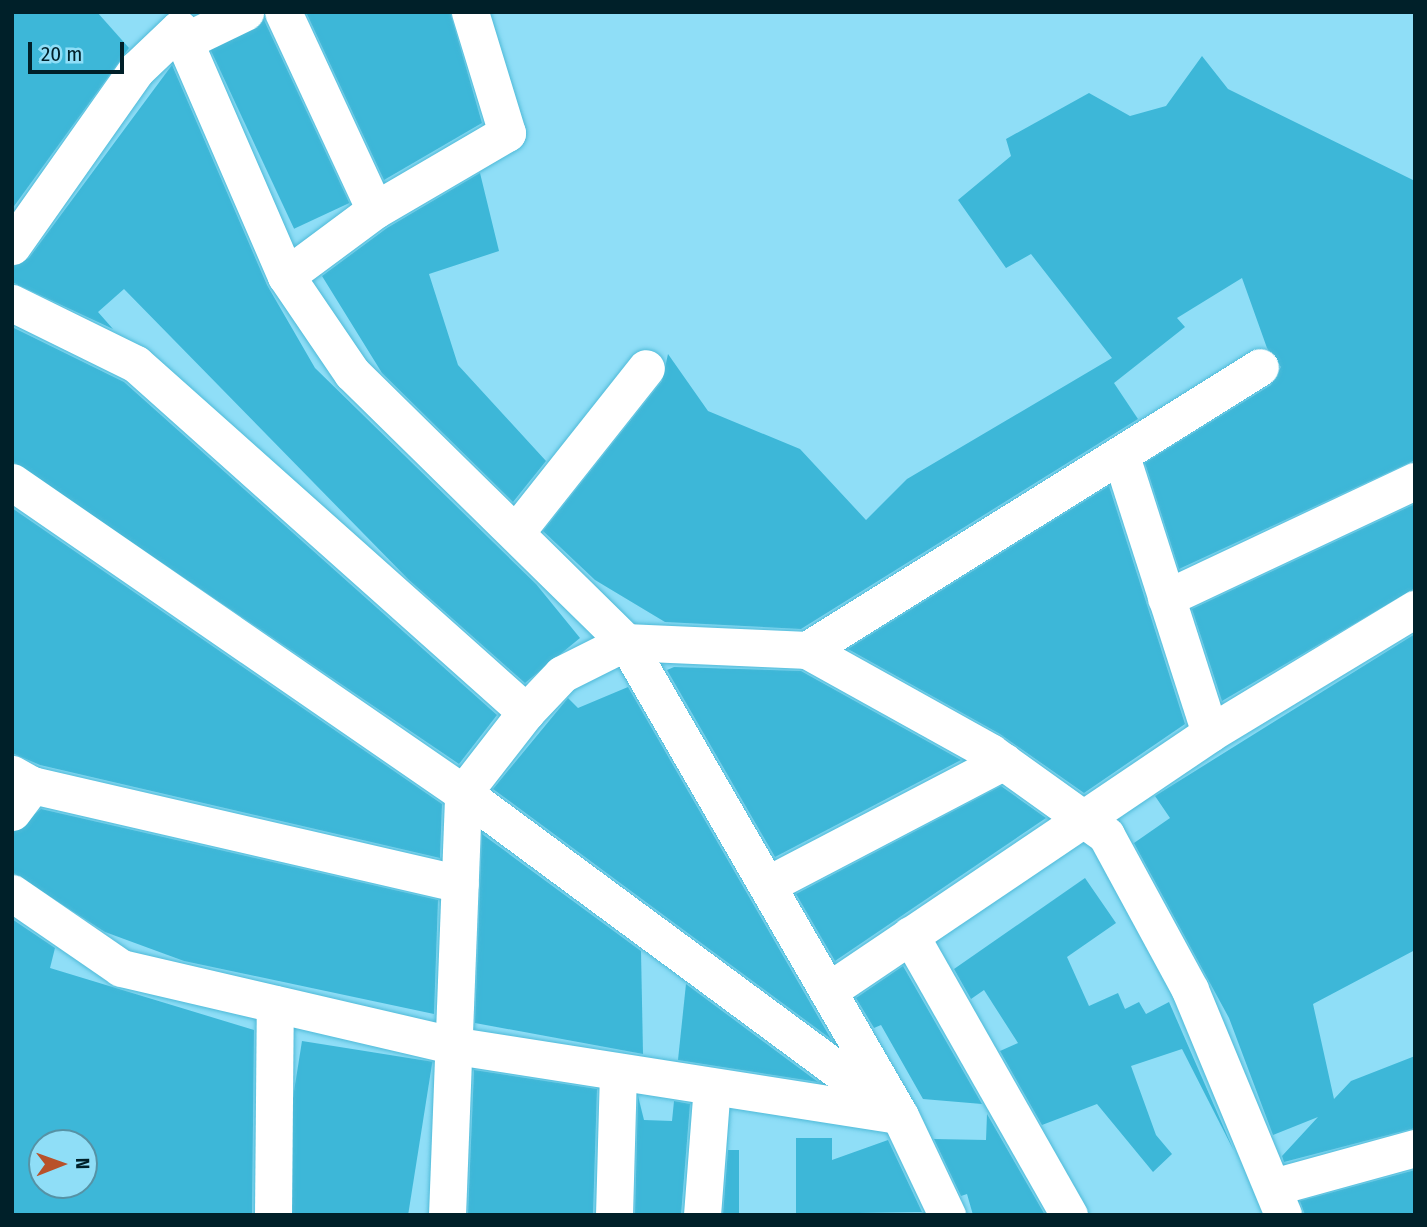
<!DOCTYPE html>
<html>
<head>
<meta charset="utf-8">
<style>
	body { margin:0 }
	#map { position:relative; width:1427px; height:1227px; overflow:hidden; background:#8fdef7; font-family:"Fira Sans Condensed",sans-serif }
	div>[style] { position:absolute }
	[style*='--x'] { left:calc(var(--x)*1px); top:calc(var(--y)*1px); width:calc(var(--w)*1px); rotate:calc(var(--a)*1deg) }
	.building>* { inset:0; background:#3db7d8; transform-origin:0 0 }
	.roads { filter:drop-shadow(0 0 2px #4fbad8) drop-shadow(0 0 2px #4fbad8) }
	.street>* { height:37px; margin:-18.5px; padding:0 18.5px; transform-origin:18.5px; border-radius:18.5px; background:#fff }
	span { translate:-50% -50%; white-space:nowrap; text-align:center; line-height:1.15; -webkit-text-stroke:5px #8fdef7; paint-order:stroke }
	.frame { position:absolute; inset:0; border:14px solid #002029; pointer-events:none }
	.north { position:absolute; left:28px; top:1129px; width:70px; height:70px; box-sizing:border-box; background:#8fdef7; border:2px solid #5692a5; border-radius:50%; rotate:89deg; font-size:19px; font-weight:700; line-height:28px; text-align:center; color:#002029 }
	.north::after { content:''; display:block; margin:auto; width:24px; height:32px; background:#b8512a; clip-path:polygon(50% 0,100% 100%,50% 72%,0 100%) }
	.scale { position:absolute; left:28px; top:42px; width:96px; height:32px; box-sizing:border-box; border:4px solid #002029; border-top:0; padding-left:9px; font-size:21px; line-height:24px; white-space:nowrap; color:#002029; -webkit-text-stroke:5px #8fdef7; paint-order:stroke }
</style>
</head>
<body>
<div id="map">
	<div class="building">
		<div style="clip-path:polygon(12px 12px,97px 12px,129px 48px,12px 209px)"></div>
		<div style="clip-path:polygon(306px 12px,450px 12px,482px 123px,384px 180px)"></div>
		<div style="left:264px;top:20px;width:202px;height:61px;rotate:65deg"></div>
		<div style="clip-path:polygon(1202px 56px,1228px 89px,1415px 181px,1415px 460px,1179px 569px,1145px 463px,1271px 385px,1281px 367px,1267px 348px,1242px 278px,1177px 318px,1185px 327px,1114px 383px,1138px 419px,801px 629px,665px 622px,595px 580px,543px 531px,662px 381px,668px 354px,708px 411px,800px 449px,866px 520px,907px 479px,1112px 358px,1031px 254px,1006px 268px,958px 200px,1011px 156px,1006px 139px,1089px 93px,1130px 116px,1166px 106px)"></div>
		<div style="clip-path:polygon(172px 65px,267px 285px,315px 368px,536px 584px,580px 638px,525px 683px,408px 579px,124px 289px,98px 312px,113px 329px,12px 282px,12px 267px,29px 258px)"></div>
		<div style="clip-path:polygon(480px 173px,499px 251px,429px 274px,458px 365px,546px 461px,513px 502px,382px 373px,322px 276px,387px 228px)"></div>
		<div style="clip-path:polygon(12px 327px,124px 382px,497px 715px,459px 764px,12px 461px)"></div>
		<div style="clip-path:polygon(1109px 486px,1185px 724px,1084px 793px,1000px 734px,848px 649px)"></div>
		<div style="clip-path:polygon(1415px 504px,1415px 588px,1222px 701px,1192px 609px)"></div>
		<div style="clip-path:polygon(12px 508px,442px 804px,440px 858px,40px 765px,12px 753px)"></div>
		<div style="clip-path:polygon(1415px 634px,1415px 950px,1313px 1004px,1334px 1099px,1351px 1081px,1415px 1056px,1415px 1128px,1284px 1162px,1282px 1156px,1318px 1117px,1273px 1135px,1229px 1018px,1134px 843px,1170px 818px,1155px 796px)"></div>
		<div style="clip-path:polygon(674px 667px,801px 671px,961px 760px,775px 857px,667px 670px)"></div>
		<div style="clip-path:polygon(628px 687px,831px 1039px,493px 789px,568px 698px,578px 708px)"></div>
		<div style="clip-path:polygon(1001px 786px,1046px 818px,835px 961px,796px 894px)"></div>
		<div style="clip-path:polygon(41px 809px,438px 900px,434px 1014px,184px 961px,105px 932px,12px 872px,12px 833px)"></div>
		<div style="clip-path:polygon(482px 834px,641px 951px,643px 1054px,475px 1023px)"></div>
		<div style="clip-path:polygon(1085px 878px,1116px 923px,1067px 957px,1089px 1006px,1118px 993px,1125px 1009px,1139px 1002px,1146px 1014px,1169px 1002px,1234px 1151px,1182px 1049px,1131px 1066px,1156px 1135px,1172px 1154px,1153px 1172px,1097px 1104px,1042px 1125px,1000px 1051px,1018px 1043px,984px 990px,971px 999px,954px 969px)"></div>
		<div style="clip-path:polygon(evenodd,12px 919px,55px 948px,50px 968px,254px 1030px,252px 1215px,12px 1215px,12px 919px,42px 1143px,84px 1143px,84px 1185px,42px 1185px,42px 1143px)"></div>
		<div style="clip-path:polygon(903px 966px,982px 1104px,923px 1099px,881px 1025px,874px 1028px,856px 998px)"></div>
		<div style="clip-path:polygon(686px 984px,818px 1082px,678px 1060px)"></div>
		<div style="left:302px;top:1041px;width:132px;height:174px;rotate:9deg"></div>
		<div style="clip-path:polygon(474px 1070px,597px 1089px,593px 1215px,468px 1215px)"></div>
		<div style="clip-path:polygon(638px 1096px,644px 1120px,672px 1121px,674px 1101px,690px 1104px,681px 1215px,635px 1215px)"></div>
		<div style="clip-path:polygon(987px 1114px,1045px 1215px,973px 1215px,967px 1194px,961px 1196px,934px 1139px,986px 1140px)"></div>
		<div style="clip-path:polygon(796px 1138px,832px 1138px,832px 1160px,888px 1140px,922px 1212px,796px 1214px)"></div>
		<div style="clip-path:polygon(728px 1150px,739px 1150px,739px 1215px,723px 1215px)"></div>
		<div style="clip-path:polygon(1415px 1170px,1415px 1215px,1305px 1215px,1300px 1201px)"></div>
	</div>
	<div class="roads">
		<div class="street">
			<div style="--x:283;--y:12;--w:218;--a:65.1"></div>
			<div style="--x:185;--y:41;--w:67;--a:-25.8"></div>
			<div style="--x:12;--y:246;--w:217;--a:-54.8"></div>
			<div style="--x:137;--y:69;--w:58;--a:-43.6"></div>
			<div style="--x:179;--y:29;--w:269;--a:66.6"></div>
			<div style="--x:286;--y:276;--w:117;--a:55.8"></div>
			<div style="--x:352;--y:373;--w:384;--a:44.5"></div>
			<div style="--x:626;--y:642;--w:547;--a:59.97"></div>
			<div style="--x:900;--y:1116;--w:110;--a:64.6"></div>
			<div style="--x:286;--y:276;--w:111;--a:-36.6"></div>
			<div style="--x:375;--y:210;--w:153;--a:-30.3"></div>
			<div style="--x:507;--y:133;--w:127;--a:-107"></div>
			<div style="--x:12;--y:303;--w:138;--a:26.2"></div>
			<div style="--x:136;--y:364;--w:523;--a:41.74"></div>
			<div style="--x:1121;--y:456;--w:291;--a:72.2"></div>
			<div style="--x:12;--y:482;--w:548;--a:34.59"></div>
			<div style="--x:463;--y:793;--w:528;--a:36.46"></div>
			<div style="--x:516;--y:532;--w:209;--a:-51.6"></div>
			<div style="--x:1166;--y:598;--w:275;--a:-25.2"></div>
			<div style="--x:807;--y:650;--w:210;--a:29.1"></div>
			<div style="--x:990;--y:752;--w:143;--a:35.6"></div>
			<div style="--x:1106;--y:835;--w:176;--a:61.5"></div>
			<div style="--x:1190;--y:990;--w:243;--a:67.5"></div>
			<div style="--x:12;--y:774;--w:23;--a:29"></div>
			<div style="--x:32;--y:785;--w:439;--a:13"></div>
			<div style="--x:12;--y:812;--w:34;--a:-53"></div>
			<div style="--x:767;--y:885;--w:267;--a:-27.6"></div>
			<div style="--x:12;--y:893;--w:132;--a:34.5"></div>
			<div style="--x:121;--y:968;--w:345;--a:13.1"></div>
			<div style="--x:457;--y:1046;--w:444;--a:8.9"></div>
			<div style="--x:910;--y:935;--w:322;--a:60.4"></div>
			<div style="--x:828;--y:991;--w:461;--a:-34"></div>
			<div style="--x:1210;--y:733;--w:240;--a:-31.2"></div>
			<div style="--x:1277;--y:1186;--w:143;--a:-15.4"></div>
			<div style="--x:273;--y:1215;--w:211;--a:-89.5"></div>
			<div style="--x:447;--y:1215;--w:422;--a:-87.8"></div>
			<div style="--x:463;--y:793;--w:103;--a:-52.1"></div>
			<div style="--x:526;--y:712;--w:52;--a:-46.5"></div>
			<div style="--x:562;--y:674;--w:72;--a:-26.6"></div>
			<div style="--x:626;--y:642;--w:181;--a:2.5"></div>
			<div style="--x:807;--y:650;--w:534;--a:-31.99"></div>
			<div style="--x:614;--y:1215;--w:143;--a:-88.4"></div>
			<div style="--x:702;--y:1215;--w:129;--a:-85.6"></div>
		</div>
	</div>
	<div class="frame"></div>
	<div class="north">N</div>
	<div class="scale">20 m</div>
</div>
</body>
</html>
